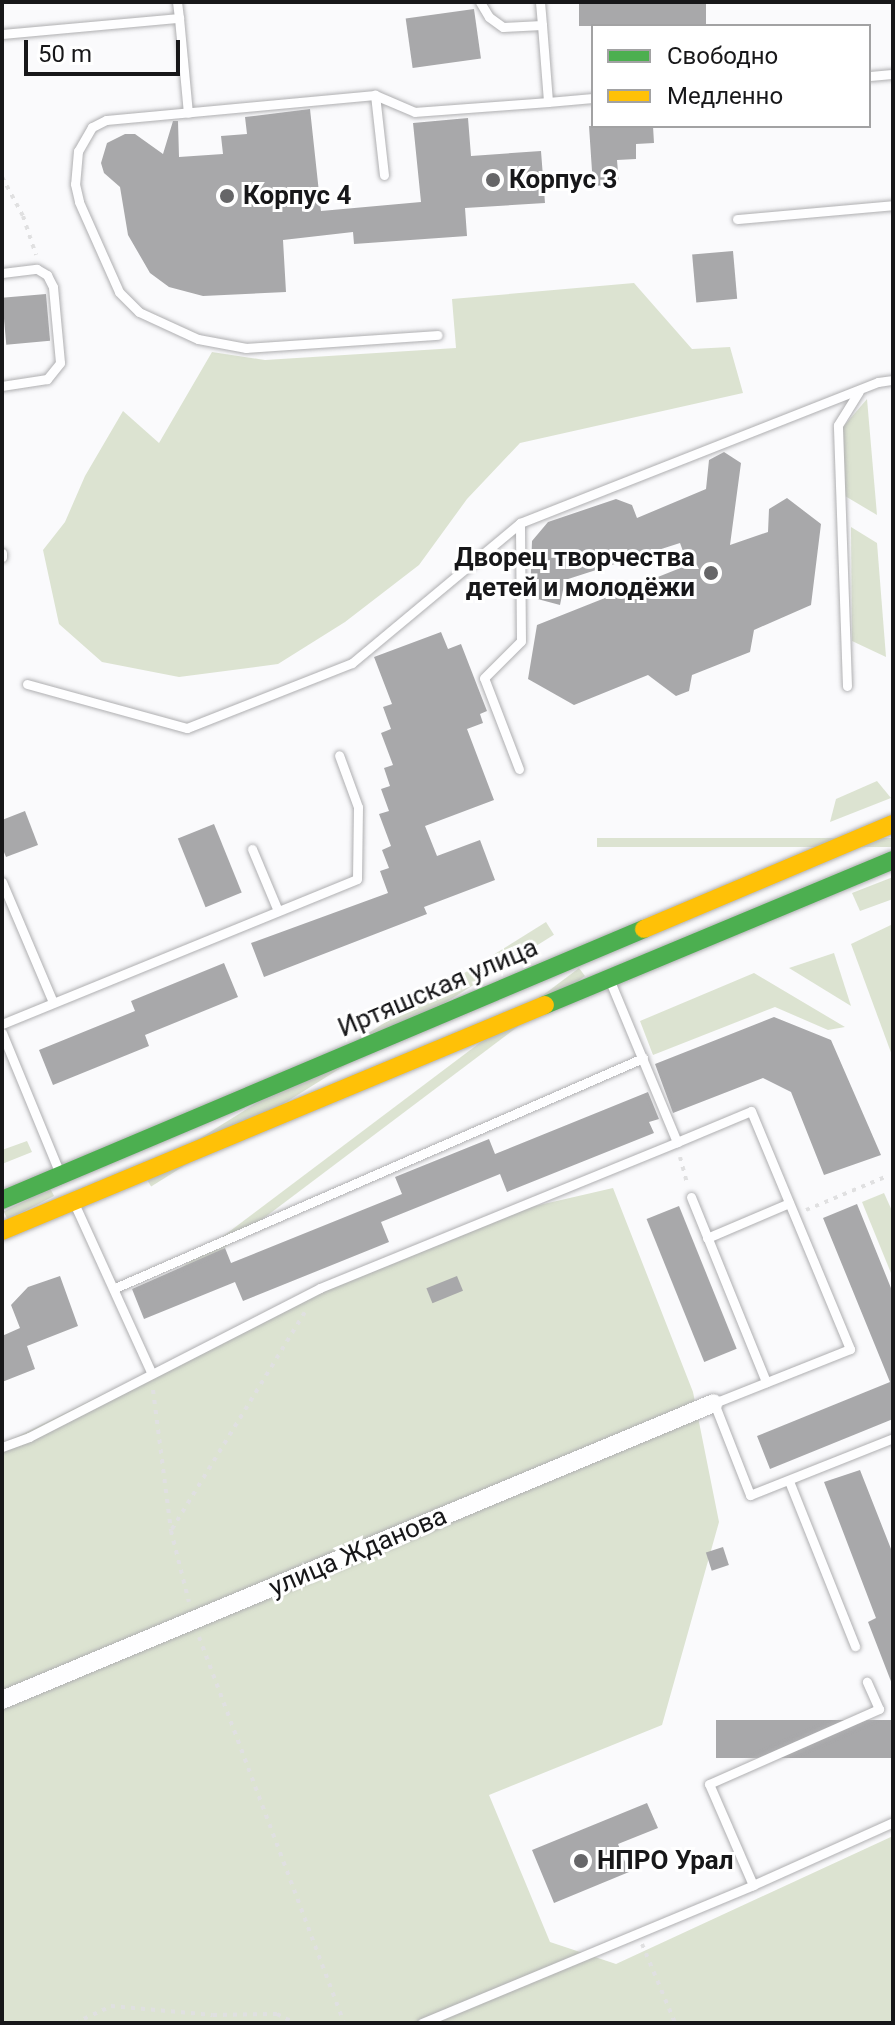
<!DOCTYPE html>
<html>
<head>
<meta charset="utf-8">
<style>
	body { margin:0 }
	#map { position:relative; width:895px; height:2025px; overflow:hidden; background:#fafafc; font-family:Roboto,sans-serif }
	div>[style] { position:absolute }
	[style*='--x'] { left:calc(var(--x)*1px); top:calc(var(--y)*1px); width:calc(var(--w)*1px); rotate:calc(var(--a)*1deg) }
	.green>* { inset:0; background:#dce3d1; transform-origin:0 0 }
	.building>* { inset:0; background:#a8a8aa; transform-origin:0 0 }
	.path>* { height:4px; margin-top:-2px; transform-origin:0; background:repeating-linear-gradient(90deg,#e0e0e1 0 4px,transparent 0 10px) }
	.roads { filter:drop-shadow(0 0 2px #afafb1) drop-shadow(0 0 2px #afafb1) }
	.lane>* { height:9px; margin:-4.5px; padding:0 4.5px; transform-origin:4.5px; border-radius:4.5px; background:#fefeff }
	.street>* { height:18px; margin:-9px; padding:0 9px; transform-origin:9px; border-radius:9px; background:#fefeff }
	.fast>* { height:18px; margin:-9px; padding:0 9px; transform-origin:9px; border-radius:9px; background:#4caf50 }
	.slow>* { height:18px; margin:-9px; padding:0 9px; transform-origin:9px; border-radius:9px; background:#ffc107 }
	.dots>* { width:22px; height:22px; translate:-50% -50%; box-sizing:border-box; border:4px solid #fff; border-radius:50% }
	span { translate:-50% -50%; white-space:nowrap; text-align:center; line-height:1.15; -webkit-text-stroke:6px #fff; paint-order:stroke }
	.poi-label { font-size:26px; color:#171719; font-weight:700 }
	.left { translate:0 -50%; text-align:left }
	.right { translate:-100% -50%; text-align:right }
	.street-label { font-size:26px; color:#171719 }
	.frame { position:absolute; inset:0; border:4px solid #171719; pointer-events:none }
	.legend { position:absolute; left:591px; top:24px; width:280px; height:104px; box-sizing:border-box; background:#fff; border:2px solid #a2a2a3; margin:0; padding:10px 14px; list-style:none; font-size:24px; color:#171719 }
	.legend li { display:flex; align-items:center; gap:16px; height:40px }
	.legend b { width:40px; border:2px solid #a2a2a3 }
	.scale { position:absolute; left:24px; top:40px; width:156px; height:36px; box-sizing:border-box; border:4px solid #171719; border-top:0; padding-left:10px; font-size:24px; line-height:28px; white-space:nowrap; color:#171719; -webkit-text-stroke:6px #fff; paint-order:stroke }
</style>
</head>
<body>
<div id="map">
	<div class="green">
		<div style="clip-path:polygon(634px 283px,692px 349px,730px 347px,743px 393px,520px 443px,467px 499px,419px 565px,345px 622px,278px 664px,179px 677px,102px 662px,59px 624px,43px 550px,65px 522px,85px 476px,123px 411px,159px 443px,212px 352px,265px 360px,456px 348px,452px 299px)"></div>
		<div style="clip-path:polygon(867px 399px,877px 515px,845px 496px,843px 427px)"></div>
		<div style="clip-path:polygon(851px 527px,877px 543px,886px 657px,852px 641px)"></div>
		<div style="clip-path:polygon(877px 781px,891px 798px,830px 822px,836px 799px)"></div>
		<div style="left:893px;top:838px;width:9px;height:296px;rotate:90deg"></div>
		<div style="clip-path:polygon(893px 877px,893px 899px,860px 911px,852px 893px)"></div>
		<div style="left:546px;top:922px;width:15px;height:475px;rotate:58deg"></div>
		<div style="clip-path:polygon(893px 924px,893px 1058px,851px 944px)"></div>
		<div style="clip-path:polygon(834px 953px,851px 1006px,789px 968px)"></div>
		<div style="left:579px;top:968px;width:10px;height:522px;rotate:53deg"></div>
		<div style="clip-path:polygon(754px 973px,845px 1027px,828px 1030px,775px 1007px,653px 1055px,640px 1021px)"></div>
		<div style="clip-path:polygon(27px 1141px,32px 1152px,2px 1164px,2px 1150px)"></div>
		<div style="left:50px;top:1188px;width:9px;height:52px;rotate:63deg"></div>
		<div style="clip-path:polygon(613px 1188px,693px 1392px,719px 1522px,662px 1725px,489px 1795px,550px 1942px,616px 1964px,893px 1836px,893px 2023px,2px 2023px,2px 1444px,320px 1288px,500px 1214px)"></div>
		<div style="clip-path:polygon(884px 1193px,893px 1213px,893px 1278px,862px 1202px)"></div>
	</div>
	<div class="building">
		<div style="left:579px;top:2px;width:127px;height:24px"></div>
		<div style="left:474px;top:9px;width:50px;height:69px;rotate:82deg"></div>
		<div style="clip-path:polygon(310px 109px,321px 211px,421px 202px,413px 123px,468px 118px,471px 156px,541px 151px,545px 203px,465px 208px,467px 236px,354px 244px,353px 232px,283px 240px,286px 292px,203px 296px,169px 287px,150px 273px,128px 235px,120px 187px,104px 173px,101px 163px,107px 143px,125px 134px,135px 134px,163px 154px,173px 121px,178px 121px,179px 157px,223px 154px,221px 136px,247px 134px,245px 117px)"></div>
		<div style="clip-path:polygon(589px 126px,653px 126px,654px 143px,636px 144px,636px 159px,617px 160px,619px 184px,593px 186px)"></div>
		<div style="left:733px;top:251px;width:48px;height:41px;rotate:85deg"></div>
		<div style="left:46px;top:294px;width:47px;height:44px;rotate:85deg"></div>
		<div style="clip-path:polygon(724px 452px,741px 463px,730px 545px,768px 532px,769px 509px,787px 498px,821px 524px,811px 605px,754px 630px,750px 652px,692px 675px,689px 691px,676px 696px,648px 675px,574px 705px,528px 679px,537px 625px,688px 565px,680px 543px,565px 580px,560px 605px,530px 597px,532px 541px,548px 522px,616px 499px,632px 505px,637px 518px,706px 489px,709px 460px)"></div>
		<div style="clip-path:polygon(441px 632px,448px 649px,461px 644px,487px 711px,480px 714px,483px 723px,467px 729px,494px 800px,425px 826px,437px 856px,480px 840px,495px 880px,424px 907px,427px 914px,264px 977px,251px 943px,388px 893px,380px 871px,389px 868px,382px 850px,391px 846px,379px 814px,389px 811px,381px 789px,390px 786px,384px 768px,393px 765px,381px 733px,391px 729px,383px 707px,392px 704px,374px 657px)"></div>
		<div style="clip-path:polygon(25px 811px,38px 845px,6px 857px,2px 847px,2px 820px)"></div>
		<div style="left:214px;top:824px;width:74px;height:39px;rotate:68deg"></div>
		<div style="clip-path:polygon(224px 963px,238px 997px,145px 1035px,149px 1046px,53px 1085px,39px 1050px,135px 1011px,131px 1001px)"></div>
		<div style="clip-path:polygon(774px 1017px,831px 1040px,881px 1155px,824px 1175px,791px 1092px,763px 1078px,673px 1113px,655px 1064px)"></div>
		<div style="clip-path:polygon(648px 1092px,659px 1119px,649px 1122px,654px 1133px,507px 1192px,500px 1174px,381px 1222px,389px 1242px,243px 1301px,235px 1282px,144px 1319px,132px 1289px,225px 1248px,231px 1263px,402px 1194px,395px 1177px,489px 1139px,495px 1154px)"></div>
		<div style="clip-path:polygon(857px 1204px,893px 1293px,893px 1419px,770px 1469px,757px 1436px,890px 1382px,823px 1218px)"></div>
		<div style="left:679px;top:1206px;width:154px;height:35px;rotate:68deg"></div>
		<div style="clip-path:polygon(60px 1276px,78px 1326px,27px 1346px,35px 1369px,2px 1382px,2px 1336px,20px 1328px,11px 1305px,28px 1287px)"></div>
		<div style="left:457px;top:1276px;width:16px;height:33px;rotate:68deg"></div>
		<div style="clip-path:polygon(860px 1470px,893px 1554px,892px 1684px,868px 1622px,876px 1618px,824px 1482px)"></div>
		<div style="left:723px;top:1547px;width:19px;height:18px;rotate:72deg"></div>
		<div style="left:893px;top:1720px;width:38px;height:177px;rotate:90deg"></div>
		<div style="clip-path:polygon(647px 1803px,658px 1828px,618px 1844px,629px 1872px,554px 1903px,532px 1850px)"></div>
	</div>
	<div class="path">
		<div style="--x:2;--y:177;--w:44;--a:61.7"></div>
		<div style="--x:23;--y:216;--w:41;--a:71.6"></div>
		<div style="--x:680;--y:1157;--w:27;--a:75"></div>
		<div style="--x:806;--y:1210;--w:86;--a:-22.7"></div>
		<div style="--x:153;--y:1390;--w:142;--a:82.7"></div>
		<div style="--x:171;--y:1531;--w:73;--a:75.8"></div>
		<div style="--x:172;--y:1529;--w:255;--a:-58.5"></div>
		<div style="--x:199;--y:1637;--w:412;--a:69.4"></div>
		<div style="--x:642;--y:1944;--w:86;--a:67.3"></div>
		<div style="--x:75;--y:2023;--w:40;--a:-25"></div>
		<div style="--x:111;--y:2006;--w:102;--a:5"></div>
		<div style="--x:213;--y:2015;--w:64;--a:-0.9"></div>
		<div style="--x:277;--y:2014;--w:20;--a:27"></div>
	</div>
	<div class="roads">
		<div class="lane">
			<div style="--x:480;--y:2;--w:17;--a:59"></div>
			<div style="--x:489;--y:17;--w:17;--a:36"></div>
			<div style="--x:503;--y:27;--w:39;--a:-3"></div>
			<div style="--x:542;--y:25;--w:77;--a:85.5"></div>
			<div style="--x:548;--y:102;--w:45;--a:-5.1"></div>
			<div style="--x:540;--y:2;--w:23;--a:85"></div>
			<div style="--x:179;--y:18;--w:95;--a:84.6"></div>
			<div style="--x:2;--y:34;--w:178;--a:-5.2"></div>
			<div style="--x:179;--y:18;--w:16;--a:-97"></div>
			<div style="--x:869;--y:76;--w:24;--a:-5"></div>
			<div style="--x:375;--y:95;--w:270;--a:174.7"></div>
			<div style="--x:106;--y:120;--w:16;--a:153"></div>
			<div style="--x:92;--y:127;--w:28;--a:120"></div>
			<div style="--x:78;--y:151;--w:33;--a:95"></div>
			<div style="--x:75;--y:184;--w:18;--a:77"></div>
			<div style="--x:79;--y:202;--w:98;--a:66"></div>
			<div style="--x:119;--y:292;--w:28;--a:45"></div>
			<div style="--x:139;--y:312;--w:65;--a:24.6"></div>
			<div style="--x:198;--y:339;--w:49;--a:10.6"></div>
			<div style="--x:246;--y:348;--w:192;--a:-3.9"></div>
			<div style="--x:384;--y:175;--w:81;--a:-96.4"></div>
			<div style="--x:375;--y:95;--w:43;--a:23"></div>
			<div style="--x:415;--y:112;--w:133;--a:-4.3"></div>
			<div style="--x:737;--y:219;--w:157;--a:-5.1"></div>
			<div style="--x:2;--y:273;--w:35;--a:-7"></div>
			<div style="--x:37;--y:269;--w:12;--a:31"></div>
			<div style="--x:47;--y:275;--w:13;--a:63"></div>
			<div style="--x:53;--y:287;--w:76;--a:84.7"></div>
			<div style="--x:60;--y:363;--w:21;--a:129"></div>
			<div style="--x:47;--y:379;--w:46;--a:171.2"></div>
			<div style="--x:2;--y:553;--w:4;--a:90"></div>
			<div style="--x:27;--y:684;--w:166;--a:15.4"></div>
			<div style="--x:187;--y:728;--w:177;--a:-21.5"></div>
			<div style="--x:352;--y:663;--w:219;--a:-39.8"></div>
			<div style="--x:847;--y:686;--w:261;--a:-92"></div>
			<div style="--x:838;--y:425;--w:39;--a:-58"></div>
			<div style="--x:519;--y:769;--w:97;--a:-111"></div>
			<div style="--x:484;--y:678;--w:52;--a:-45"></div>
			<div style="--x:521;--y:641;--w:118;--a:-90.5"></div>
			<div style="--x:520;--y:523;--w:385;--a:-21.5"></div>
			<div style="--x:878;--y:382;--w:15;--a:-8"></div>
			<div style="--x:252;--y:849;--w:67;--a:67.2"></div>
			<div style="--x:2;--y:882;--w:130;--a:67"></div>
			<div style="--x:2;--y:1024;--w:383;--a:-22.2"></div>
			<div style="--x:357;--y:879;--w:72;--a:-89.2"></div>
			<div style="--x:358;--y:807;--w:55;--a:-110.1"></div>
			<div style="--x:2;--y:1033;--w:152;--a:67.6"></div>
			<div style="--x:677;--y:1142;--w:80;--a:-22.7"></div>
			<div style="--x:751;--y:1111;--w:258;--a:67.4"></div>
			<div style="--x:850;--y:1349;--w:146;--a:158.3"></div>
			<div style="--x:714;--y:1403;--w:99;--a:68.6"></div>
			<div style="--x:750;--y:1495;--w:154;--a:-21.7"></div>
			<div style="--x:691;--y:1197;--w:200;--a:67.9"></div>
			<div style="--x:74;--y:1203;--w:186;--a:65.5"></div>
			<div style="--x:707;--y:1238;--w:89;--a:-23.1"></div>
			<div style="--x:115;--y:1288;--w:576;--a:-23.54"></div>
			<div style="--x:2;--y:1447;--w:29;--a:-20"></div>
			<div style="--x:29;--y:1437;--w:327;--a:-27.1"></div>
			<div style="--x:320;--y:1288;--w:386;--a:-22.2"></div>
			<div style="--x:677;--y:1142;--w:174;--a:-112.6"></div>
			<div style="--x:789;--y:1481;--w:178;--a:68.2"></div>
			<div style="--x:753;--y:1885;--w:110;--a:-113.5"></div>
			<div style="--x:709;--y:1784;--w:186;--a:-23.8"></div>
			<div style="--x:879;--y:1709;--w:30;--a:-114"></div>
			<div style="--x:422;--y:2023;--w:359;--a:-22.6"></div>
			<div style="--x:753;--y:1885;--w:154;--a:-24.2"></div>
		</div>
		<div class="street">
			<div style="--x:2;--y:1700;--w:771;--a:-22.64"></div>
		</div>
		<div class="fast">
			<div style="--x:545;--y:1005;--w:377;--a:-22.6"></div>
			<div style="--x:2;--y:1200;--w:697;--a:-22.89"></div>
		</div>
		<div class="slow">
			<div style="--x:644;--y:929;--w:270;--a:-22.9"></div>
			<div style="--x:2;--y:1231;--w:588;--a:-22.6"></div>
		</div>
	</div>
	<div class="dots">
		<div style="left:493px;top:180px;background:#666668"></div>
		<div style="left:227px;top:196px;background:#666668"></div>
		<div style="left:711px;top:573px;background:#666668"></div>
		<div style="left:581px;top:1861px;background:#666668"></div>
	</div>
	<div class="poi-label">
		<span class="left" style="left:509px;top:180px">Корпус 3</span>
		<span class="left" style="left:243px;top:196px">Корпус 4</span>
		<span class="right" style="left:695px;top:573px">Дворец творчества<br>детей и молодёжи</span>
		<span class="left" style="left:597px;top:1861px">НПРО Урал</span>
	</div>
	<div class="street-label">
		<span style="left:438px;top:988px;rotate:-23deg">Иртяшская улица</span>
		<span style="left:358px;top:1552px;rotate:-23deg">улица Жданова</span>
	</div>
	<div class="frame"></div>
	<ul class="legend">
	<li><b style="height:10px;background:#4caf50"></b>Свободно</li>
	<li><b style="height:10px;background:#ffc107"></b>Медленно</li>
	</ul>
	<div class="scale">50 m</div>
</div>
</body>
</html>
